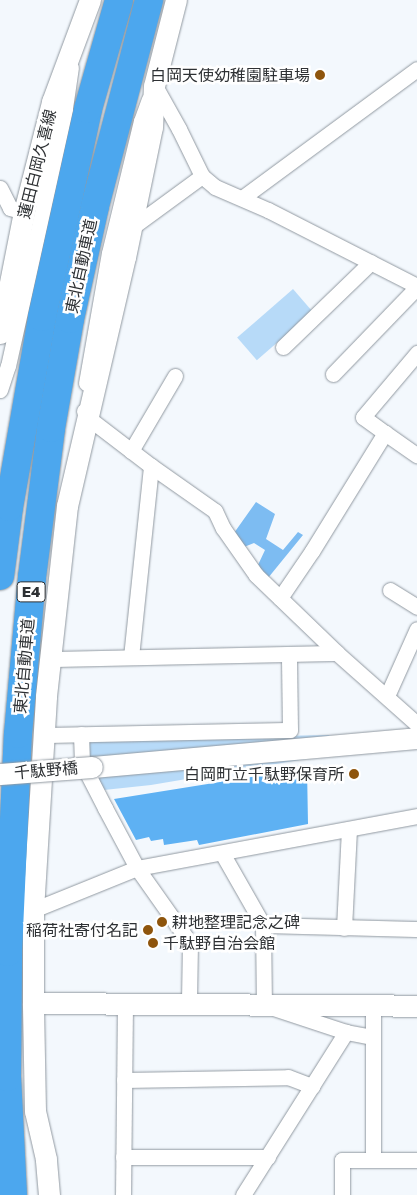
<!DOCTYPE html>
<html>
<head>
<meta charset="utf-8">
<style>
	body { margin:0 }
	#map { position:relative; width:417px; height:1195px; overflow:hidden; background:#f3f8fd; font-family:"Golos Text","Noto Sans JP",sans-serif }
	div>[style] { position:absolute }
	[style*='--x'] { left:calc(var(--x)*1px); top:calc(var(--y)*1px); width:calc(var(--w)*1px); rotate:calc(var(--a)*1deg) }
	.green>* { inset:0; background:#b7daf8; transform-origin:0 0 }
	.forest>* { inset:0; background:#7dbcf2 }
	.water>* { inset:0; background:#5eb1f3 }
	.roads { filter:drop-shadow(0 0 1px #9199a1) drop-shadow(0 0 1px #9199a1) }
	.street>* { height:15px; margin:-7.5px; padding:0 7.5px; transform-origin:7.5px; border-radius:7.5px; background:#fff }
	.secondary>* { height:21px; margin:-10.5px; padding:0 10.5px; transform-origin:10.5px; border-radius:10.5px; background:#fff }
	.highway>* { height:28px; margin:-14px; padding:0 14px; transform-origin:14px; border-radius:14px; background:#4ca7ee }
	.bridges { filter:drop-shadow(0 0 1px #9199a1) drop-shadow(0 0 1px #9199a1) }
	.secondary-bridge>* { height:21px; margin:-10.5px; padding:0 10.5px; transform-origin:10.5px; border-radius:10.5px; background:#fff }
	.dots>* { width:14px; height:14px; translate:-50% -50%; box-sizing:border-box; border:2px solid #fff; border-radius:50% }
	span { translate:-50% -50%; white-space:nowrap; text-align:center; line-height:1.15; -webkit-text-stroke:5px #fff; paint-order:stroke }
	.shield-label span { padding:1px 4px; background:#fff; border:1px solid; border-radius:4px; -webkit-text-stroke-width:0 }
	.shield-label { font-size:15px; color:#2e3134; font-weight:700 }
	.poi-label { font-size:16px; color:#2e3134 }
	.right { translate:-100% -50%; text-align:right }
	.left { translate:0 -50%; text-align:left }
	.street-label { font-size:16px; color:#2e3134 }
</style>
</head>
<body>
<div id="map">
	<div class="green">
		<div style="left:293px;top:289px;width:30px;height:74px;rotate:49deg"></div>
		<div style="clip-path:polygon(329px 735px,333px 740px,88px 761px,87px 744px,90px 740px)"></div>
		<div style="clip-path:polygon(329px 755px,151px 785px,104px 790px,94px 772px)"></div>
	</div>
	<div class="forest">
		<div style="clip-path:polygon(256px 502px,275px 514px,266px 539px,283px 550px,298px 532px,303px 535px,268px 578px,258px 565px,265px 550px,254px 543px,244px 547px,234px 533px)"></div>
	</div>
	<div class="water">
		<div style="clip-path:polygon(307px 768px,308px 824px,199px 845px,197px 840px,164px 845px,163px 839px,151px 841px,149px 837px,136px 840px,114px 799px)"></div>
	</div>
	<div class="roads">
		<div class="street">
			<div style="--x:155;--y:86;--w:49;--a:60.8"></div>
			<div style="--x:179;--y:129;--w:52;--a:63.9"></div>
			<div style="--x:202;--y:176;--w:17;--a:40"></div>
			<div style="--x:215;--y:187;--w:58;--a:23.5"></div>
			<div style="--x:268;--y:210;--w:167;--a:27"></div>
			<div style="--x:0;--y:188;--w:22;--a:63"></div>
			<div style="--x:10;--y:208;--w:15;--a:16"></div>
			<div style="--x:242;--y:198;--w:217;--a:-36.4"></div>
			<div style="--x:131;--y:228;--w:88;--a:-36.2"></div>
			<div style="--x:283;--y:347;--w:122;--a:-44"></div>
			<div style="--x:333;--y:374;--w:121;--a:-46"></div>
			<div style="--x:86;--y:383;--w:132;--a:-80"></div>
			<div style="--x:109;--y:253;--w:136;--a:-76.4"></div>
			<div style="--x:141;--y:121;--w:23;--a:-70"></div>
			<div style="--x:0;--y:390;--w:25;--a:-72"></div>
			<div style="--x:8;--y:366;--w:264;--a:-77.5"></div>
			<div style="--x:65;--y:108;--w:41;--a:-81.7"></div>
			<div style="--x:84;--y:411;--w:7;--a:63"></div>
			<div style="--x:87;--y:417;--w:81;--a:37.4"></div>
			<div style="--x:151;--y:466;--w:78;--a:35.1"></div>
			<div style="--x:215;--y:511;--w:19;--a:65"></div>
			<div style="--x:223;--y:528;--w:57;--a:54.9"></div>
			<div style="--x:256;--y:575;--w:112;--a:43.9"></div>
			<div style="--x:337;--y:653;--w:107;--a:41.6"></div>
			<div style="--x:385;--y:433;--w:39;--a:35"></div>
			<div style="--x:131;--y:451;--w:87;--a:-59.6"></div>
			<div style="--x:390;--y:590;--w:32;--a:32"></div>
			<div style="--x:280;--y:598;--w:57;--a:-55.8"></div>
			<div style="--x:312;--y:551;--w:139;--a:-58.3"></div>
			<div style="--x:385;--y:433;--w:27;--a:-144"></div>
			<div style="--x:363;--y:417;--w:84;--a:-49.8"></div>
			<div style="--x:131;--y:657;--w:192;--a:-84"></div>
			<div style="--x:50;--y:659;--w:287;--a:-1.2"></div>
			<div style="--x:387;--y:696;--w:73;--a:-65.9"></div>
			<div style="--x:81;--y:734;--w:29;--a:88"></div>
			<div style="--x:82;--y:763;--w:51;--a:62.9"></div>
			<div style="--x:105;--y:808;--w:68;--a:61.9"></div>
			<div style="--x:137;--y:868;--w:92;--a:54.8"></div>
			<div style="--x:190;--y:943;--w:60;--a:91"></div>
			<div style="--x:43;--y:735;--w:247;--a:-1.2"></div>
			<div style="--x:290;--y:730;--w:76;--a:-90.8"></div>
			<div style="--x:222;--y:853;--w:83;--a:60.3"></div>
			<div style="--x:263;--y:925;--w:80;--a:89.3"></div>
			<div style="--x:264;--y:1005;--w:86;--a:18.2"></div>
			<div style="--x:346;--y:1032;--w:26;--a:11"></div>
			<div style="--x:33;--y:910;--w:112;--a:-22"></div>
			<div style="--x:137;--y:868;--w:285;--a:-10.5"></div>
			<div style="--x:263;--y:925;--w:154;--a:1.5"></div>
			<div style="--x:344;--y:928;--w:98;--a:-87.1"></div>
			<div style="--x:373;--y:1005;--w:155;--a:90"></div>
			<div style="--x:124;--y:1080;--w:164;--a:-1"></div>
			<div style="--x:288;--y:1077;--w:26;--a:21"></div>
			<div style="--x:123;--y:1157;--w:145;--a:0"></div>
			<div style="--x:123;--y:1195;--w:192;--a:-89.4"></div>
			<div style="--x:243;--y:1195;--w:193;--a:-57.7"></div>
			<div style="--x:342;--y:1195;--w:35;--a:-90"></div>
			<div style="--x:342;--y:1160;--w:75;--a:0"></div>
		</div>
		<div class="secondary">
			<div style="--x:0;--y:333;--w:123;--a:-78.8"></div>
			<div style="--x:24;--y:212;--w:114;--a:-75.7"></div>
			<div style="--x:52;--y:102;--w:109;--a:-69.6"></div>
			<div style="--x:92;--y:767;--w:326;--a:-5.1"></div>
			<div style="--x:33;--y:1003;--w:384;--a:0.4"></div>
			<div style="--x:49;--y:1195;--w:36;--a:-95"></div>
			<div style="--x:46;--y:1159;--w:49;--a:-102.9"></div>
			<div style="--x:35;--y:1111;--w:108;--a:-91.1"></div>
			<div style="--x:33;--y:1003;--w:93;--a:-90"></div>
			<div style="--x:33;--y:910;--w:214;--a:-86.5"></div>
			<div style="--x:46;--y:696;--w:191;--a:-83.7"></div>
			<div style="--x:67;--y:506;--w:256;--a:-76.9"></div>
			<div style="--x:125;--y:257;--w:133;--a:-78.3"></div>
			<div style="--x:152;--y:127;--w:41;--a:-87.2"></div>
			<div style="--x:154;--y:86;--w:89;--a:-75.7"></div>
		</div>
		<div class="highway">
			<div style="--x:0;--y:576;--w:70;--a:-82.6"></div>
			<div style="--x:9;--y:507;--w:193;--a:-80.1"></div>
			<div style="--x:42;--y:317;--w:213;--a:-77.5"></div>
			<div style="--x:88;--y:109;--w:113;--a:-74.1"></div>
			<div style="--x:13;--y:1195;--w:118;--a:-92.9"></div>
			<div style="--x:7;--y:1077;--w:125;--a:-89.5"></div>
			<div style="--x:8;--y:952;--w:218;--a:-87.4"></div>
			<div style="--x:18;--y:734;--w:158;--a:-84.9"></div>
			<div style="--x:32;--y:577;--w:150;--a:-82.7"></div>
			<div style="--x:51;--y:428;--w:111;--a:-80.1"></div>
			<div style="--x:70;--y:319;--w:116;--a:-77.5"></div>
			<div style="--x:95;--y:206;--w:213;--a:-75.3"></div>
		</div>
	</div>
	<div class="bridges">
		<div class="secondary-bridge">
			<div style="--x:0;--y:774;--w:92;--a:-4.4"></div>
		</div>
	</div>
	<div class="dots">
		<div style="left:320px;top:75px;background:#8e550d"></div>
		<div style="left:354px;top:774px;background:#8e550d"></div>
		<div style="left:162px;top:922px;background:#8e550d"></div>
		<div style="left:148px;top:930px;background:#8e550d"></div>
		<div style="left:153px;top:943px;background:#8e550d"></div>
	</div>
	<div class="shield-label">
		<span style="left:31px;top:592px">E4</span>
	</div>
	<div class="poi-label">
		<span class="right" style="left:310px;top:75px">白岡天使幼稚園駐車場</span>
		<span class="right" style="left:344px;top:774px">白岡町立千駄野保育所</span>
		<span class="left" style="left:172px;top:922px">耕地整理記念之碑</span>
		<span class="right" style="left:138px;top:930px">稲荷社寄付名記</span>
		<span class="left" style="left:163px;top:943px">千駄野自治会館</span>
	</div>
	<div class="street-label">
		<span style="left:37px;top:164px;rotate:-76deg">蓮田白岡久喜線</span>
		<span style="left:81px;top:266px;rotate:-78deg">東北自動車道</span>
		<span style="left:24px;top:666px;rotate:-85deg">東北自動車道</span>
		<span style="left:46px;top:770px;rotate:-5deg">千駄野橋</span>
	</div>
</div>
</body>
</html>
